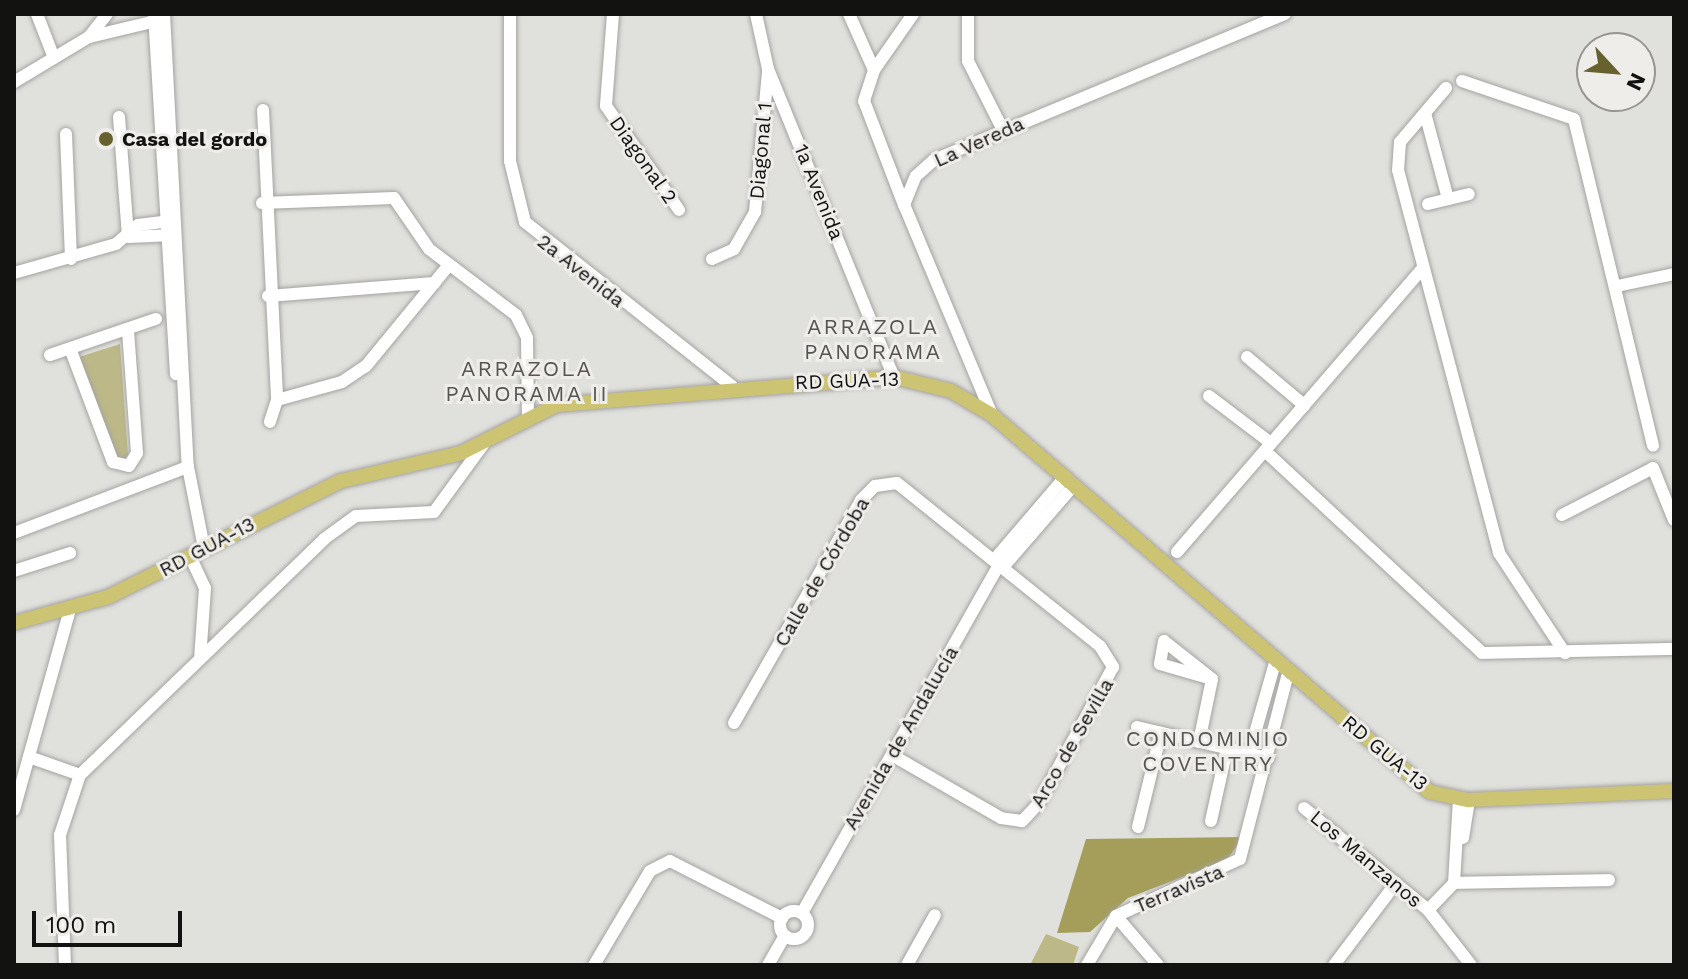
<!DOCTYPE html>
<html>
<head>
<meta charset="utf-8">
<style>
	body { margin:0 }
	#map { position:relative; width:1688px; height:979px; overflow:hidden; background:#e0e0dd; font-family:"Work Sans",sans-serif }
	div>[style] { position:absolute }
	[style*='--x'] { left:calc(var(--x)*1px); top:calc(var(--y)*1px); width:calc(var(--w)*1px); rotate:calc(var(--a)*1deg) }
	.green>* { inset:0; background:#bcb888 }
	.forest>* { inset:0; background:#a59e5a }
	.roads { filter:drop-shadow(0 0 2px #a4a3a1) drop-shadow(0 0 2px #a4a3a1) }
	.minor>* { height:12px; margin:-6px; padding:0 6px; transform-origin:6px; border-radius:6px; background:#fff }
	.minor>.ring { margin:-6px; padding:0; box-sizing:content-box; background:none; border:12px solid #fff; border-radius:50% }
	.major>* { height:14px; margin:-7px; padding:0 7px; transform-origin:7px; border-radius:7px; background:#cdc473 }
	.dots>* { width:22px; height:22px; translate:-50% -50%; box-sizing:border-box; border:4px solid #eeedea; border-radius:50% }
	span { translate:-50% -50%; white-space:nowrap; text-align:center; line-height:1.15; -webkit-text-stroke:6px #eeedea; paint-order:stroke }
	.poi-label { font-size:20px; color:#121211; font-weight:700 }
	.left { translate:0 -50%; text-align:left }
	.street-label { font-size:20px; color:#121211 }
	.neighbourhood-label { font-size:22px; color:#555553; letter-spacing:2px }
	.frame { position:absolute; inset:0; border:16px solid #121211; pointer-events:none }
	.north { position:absolute; left:1576px; top:32px; width:80px; height:80px; box-sizing:border-box; background:#eeedea; border:2px solid #969593; border-radius:50%; rotate:116deg; font-size:22px; font-weight:700; line-height:32px; text-align:center; color:#121211 }
	.north::after { content:''; display:block; margin:auto; width:28px; height:36px; background:#67612e; clip-path:polygon(50% 0,100% 100%,50% 72%,0 100%) }
	.scale { position:absolute; left:32px; top:911px; width:150px; height:36px; box-sizing:border-box; border:4px solid #121211; border-top:0; padding-left:10px; font-size:24px; line-height:28px; white-space:nowrap; color:#121211; -webkit-text-stroke:6px #eeedea; paint-order:stroke }
</style>
</head>
<body>
<div id="map">
	<div class="green">
		<div style="clip-path:polygon(120px 344px,128px 455px,119px 463px,79px 357px)"></div>
		<div style="clip-path:polygon(1046px 934px,1079px 947px,1073px 965px,1030px 965px)"></div>
	</div>
	<div class="forest">
		<div style="clip-path:polygon(1243px 837px,1227px 860px,1128px 898px,1090px 932px,1057px 933px,1086px 839px)"></div>
	</div>
	<div class="roads">
		<div class="minor">
			<div style="--x:37;--y:14;--w:47;--a:68.9"></div>
			<div style="--x:154;--y:14;--w:361;--a:86.5"></div>
			<div style="--x:164;--y:14;--w:454;--a:87"></div>
			<div style="--x:188;--y:467;--w:83;--a:78.8"></div>
			<div style="--x:510;--y:14;--w:147;--a:90"></div>
			<div style="--x:510;--y:161;--w:63;--a:76.2"></div>
			<div style="--x:525;--y:222;--w:264;--a:38.4"></div>
			<div style="--x:613;--y:14;--w:92;--a:94.4"></div>
			<div style="--x:606;--y:106;--w:127;--a:54.9"></div>
			<div style="--x:756;--y:14;--w:56;--a:77.7"></div>
			<div style="--x:768;--y:69;--w:333;--a:67.8"></div>
			<div style="--x:849;--y:14;--w:61;--a:65.9"></div>
			<div style="--x:968;--y:14;--w:47;--a:90"></div>
			<div style="--x:968;--y:61;--w:77;--a:63.1"></div>
			<div style="--x:89;--y:37;--w:29;--a:-52"></div>
			<div style="--x:1462;--y:81;--w:118;--a:18.7"></div>
			<div style="--x:1574;--y:119;--w:336;--a:76.4"></div>
			<div style="--x:14;--y:82;--w:87;--a:-31"></div>
			<div style="--x:89;--y:37;--w:73;--a:-13.5"></div>
			<div style="--x:1446;--y:88;--w:71;--a:130.4"></div>
			<div style="--x:1400;--y:142;--w:28;--a:94"></div>
			<div style="--x:1398;--y:170;--w:396;--a:75.2"></div>
			<div style="--x:1499;--y:553;--w:120;--a:56.6"></div>
			<div style="--x:263;--y:110;--w:290;--a:87.2"></div>
			<div style="--x:277;--y:400;--w:23;--a:108"></div>
			<div style="--x:1425;--y:113;--w:89;--a:75"></div>
			<div style="--x:119;--y:117;--w:120;--a:85.7"></div>
			<div style="--x:66;--y:134;--w:125;--a:87.7"></div>
			<div style="--x:262;--y:203;--w:132;--a:-2.2"></div>
			<div style="--x:394;--y:198;--w:62;--a:55.5"></div>
			<div style="--x:429;--y:249;--w:109;--a:37.2"></div>
			<div style="--x:516;--y:315;--w:25;--a:64"></div>
			<div style="--x:527;--y:338;--w:78;--a:89.3"></div>
			<div style="--x:1428;--y:204;--w:42;--a:-13.7"></div>
			<div style="--x:904;--y:205;--w:111;--a:-111"></div>
			<div style="--x:864;--y:101;--w:33;--a:-72"></div>
			<div style="--x:874;--y:70;--w:68;--a:-55.1"></div>
			<div style="--x:128;--y:237;--w:45;--a:-2.5"></div>
			<div style="--x:712;--y:259;--w:24;--a:-24"></div>
			<div style="--x:734;--y:249;--w:43;--a:-60.4"></div>
			<div style="--x:755;--y:212;--w:140;--a:-84.7"></div>
			<div style="--x:14;--y:273;--w:106;--a:-15.9"></div>
			<div style="--x:116;--y:244;--w:29;--a:-41"></div>
			<div style="--x:138;--y:225;--w:33;--a:-7"></div>
			<div style="--x:1617;--y:286;--w:58;--a:-11.9"></div>
			<div style="--x:268;--y:296;--w:167;--a:-4.5"></div>
			<div style="--x:71;--y:351;--w:119;--a:69.3"></div>
			<div style="--x:113;--y:462;--w:16;--a:14"></div>
			<div style="--x:129;--y:466;--w:15;--a:-58"></div>
			<div style="--x:137;--y:453;--w:122;--a:-94.2"></div>
			<div style="--x:50;--y:355;--w:112;--a:-18.8"></div>
			<div style="--x:1247;--y:357;--w:75;--a:40.1"></div>
			<div style="--x:1209;--y:396;--w:78;--a:37.2"></div>
			<div style="--x:277;--y:400;--w:67;--a:-15.5"></div>
			<div style="--x:342;--y:382;--w:29;--a:-34"></div>
			<div style="--x:366;--y:366;--w:129;--a:-50.6"></div>
			<div style="--x:992;--y:415;--w:228;--a:-112.7"></div>
			<div style="--x:904;--y:205;--w:31;--a:-68"></div>
			<div style="--x:916;--y:176;--w:24;--a:-42"></div>
			<div style="--x:934;--y:160;--w:380;--a:-22.6"></div>
			<div style="--x:1265;--y:451;--w:296;--a:42.9"></div>
			<div style="--x:1482;--y:653;--w:192;--a:-1.2"></div>
			<div style="--x:1562;--y:515;--w:102;--a:-27.3"></div>
			<div style="--x:1653;--y:468;--w:56;--a:68"></div>
			<div style="--x:14;--y:533;--w:186;--a:-20.8"></div>
			<div style="--x:1177;--y:552;--w:376;--a:-49.1"></div>
			<div style="--x:190;--y:556;--w:35;--a:65"></div>
			<div style="--x:205;--y:588;--w:71;--a:94"></div>
			<div style="--x:995;--y:559;--w:108;--a:-49.5"></div>
			<div style="--x:1004;--y:566;--w:107;--a:-49.2"></div>
			<div style="--x:14;--y:571;--w:59;--a:-17.8"></div>
			<div style="--x:734;--y:723;--w:257;--a:-60.3"></div>
			<div style="--x:861;--y:500;--w:20;--a:-45"></div>
			<div style="--x:875;--y:486;--w:22;--a:-8"></div>
			<div style="--x:897;--y:483;--w:260;--a:38.8"></div>
			<div style="--x:1100;--y:646;--w:25;--a:58"></div>
			<div style="--x:1113;--y:667;--w:155;--a:118.6"></div>
			<div style="--x:1039;--y:803;--w:25;--a:133"></div>
			<div style="--x:1022;--y:821;--w:21;--a:-172"></div>
			<div style="--x:1001;--y:818;--w:126;--a:-150"></div>
			<div style="--x:1137;--y:727;--w:135;--a:13.3"></div>
			<div style="--x:1199;--y:742;--w:64;--a:-78.3"></div>
			<div style="--x:1212;--y:679;--w:61;--a:-141.6"></div>
			<div style="--x:1164;--y:641;--w:23;--a:100"></div>
			<div style="--x:1160;--y:664;--w:54;--a:16.1"></div>
			<div style="--x:1249;--y:754;--w:99;--a:-74.1"></div>
			<div style="--x:29;--y:757;--w:54;--a:19.4"></div>
			<div style="--x:1304;--y:808;--w:161;--a:39.4"></div>
			<div style="--x:1428;--y:910;--w:70;--a:52"></div>
			<div style="--x:14;--y:810;--w:208;--a:-74.4"></div>
			<div style="--x:1211;--y:821;--w:75;--a:-77.6"></div>
			<div style="--x:1138;--y:827;--w:97;--a:-76.3"></div>
			<div style="--x:1463;--y:838;--w:38;--a:-81"></div>
			<div style="--x:1454;--y:883;--w:84;--a:-86.6"></div>
			<div style="--x:1428;--y:910;--w:37;--a:-46"></div>
			<div style="--x:1454;--y:883;--w:155;--a:-1.1"></div>
			<div class="ring" style="left:780px;top:911px;width:16px;height:16px"></div>
			<div style="--x:802;--y:913;--w:402;--a:-60.5"></div>
			<div style="--x:1116;--y:916;--w:65;--a:49.4"></div>
			<div style="--x:65;--y:965;--w:130;--a:-92.2"></div>
			<div style="--x:60;--y:835;--w:63;--a:-71.6"></div>
			<div style="--x:80;--y:775;--w:339;--a:-44"></div>
			<div style="--x:324;--y:539;--w:39;--a:-36"></div>
			<div style="--x:356;--y:516;--w:78;--a:-2.9"></div>
			<div style="--x:434;--y:512;--w:87;--a:-53.9"></div>
			<div style="--x:594;--y:965;--w:109;--a:-59.2"></div>
			<div style="--x:650;--y:871;--w:22;--a:-27"></div>
			<div style="--x:670;--y:861;--w:126;--a:27"></div>
			<div style="--x:768;--y:965;--w:34;--a:-60"></div>
			<div style="--x:907;--y:965;--w:57;--a:-60.8"></div>
			<div style="--x:1087;--y:965;--w:57;--a:-59.4"></div>
			<div style="--x:1116;--y:916;--w:136;--a:-24.7"></div>
			<div style="--x:1240;--y:859;--w:195;--a:-75.5"></div>
			<div style="--x:1334;--y:965;--w:103;--a:-52.9"></div>
		</div>
		<div class="major">
			<div style="--x:14;--y:623;--w:98;--a:-15.5"></div>
			<div style="--x:108;--y:597;--w:260;--a:-26.5"></div>
			<div style="--x:341;--y:481;--w:123;--a:-13.1"></div>
			<div style="--x:461;--y:453;--w:107;--a:-26.6"></div>
			<div style="--x:557;--y:405;--w:338;--a:-4.7"></div>
			<div style="--x:894;--y:377;--w:59;--a:13.8"></div>
			<div style="--x:951;--y:391;--w:48;--a:30.3"></div>
			<div style="--x:992;--y:415;--w:578;--a:40.72"></div>
			<div style="--x:1430;--y:792;--w:40;--a:12"></div>
			<div style="--x:1469;--y:800;--w:205;--a:-2.5"></div>
		</div>
	</div>
	<div class="dots">
		<div style="left:106px;top:139px;background:#67612e"></div>
	</div>
	<div class="poi-label">
		<span class="left" style="left:122px;top:139px">Casa del gordo</span>
	</div>
	<div class="street-label">
		<span style="left:979px;top:142px;rotate:-24deg">La Vereda</span>
		<span style="left:761px;top:151px;rotate:-85deg">Diagonal 1</span>
		<span style="left:643px;top:160px;rotate:55deg">Diagonal 2</span>
		<span style="left:819px;top:192px;rotate:68deg">1a Avenida</span>
		<span style="left:581px;top:271px;rotate:38deg">2a Avenida</span>
		<span style="left:847px;top:381px;rotate:-2deg">RD GUA-13</span>
		<span style="left:207px;top:547px;rotate:-28deg">RD GUA-13</span>
		<span style="left:822px;top:572px;rotate:-60deg">Calle de Córdoba</span>
		<span style="left:901px;top:738px;rotate:-60deg">Avenida de Andalucía</span>
		<span style="left:1072px;top:743px;rotate:-60deg">Arco de Sevilla</span>
		<span style="left:1385px;top:753px;rotate:40deg">RD GUA-13</span>
		<span style="left:1366px;top:859px;rotate:40deg">Los Manzanos</span>
		<span style="left:1179px;top:889px;rotate:-23deg">Terravista</span>
	</div>
	<div class="neighbourhood-label">
		<span style="left:873px;top:339px">ARRAZOLA<br>PANORAMA</span>
		<span style="left:527px;top:381px">ARRAZOLA<br>PANORAMA II</span>
		<span style="left:1208px;top:751px">CONDOMINIO<br>COVENTRY</span>
	</div>
	<div class="frame"></div>
	<div class="north">N</div>
	<div class="scale">100 m</div>
</div>
</body>
</html>
